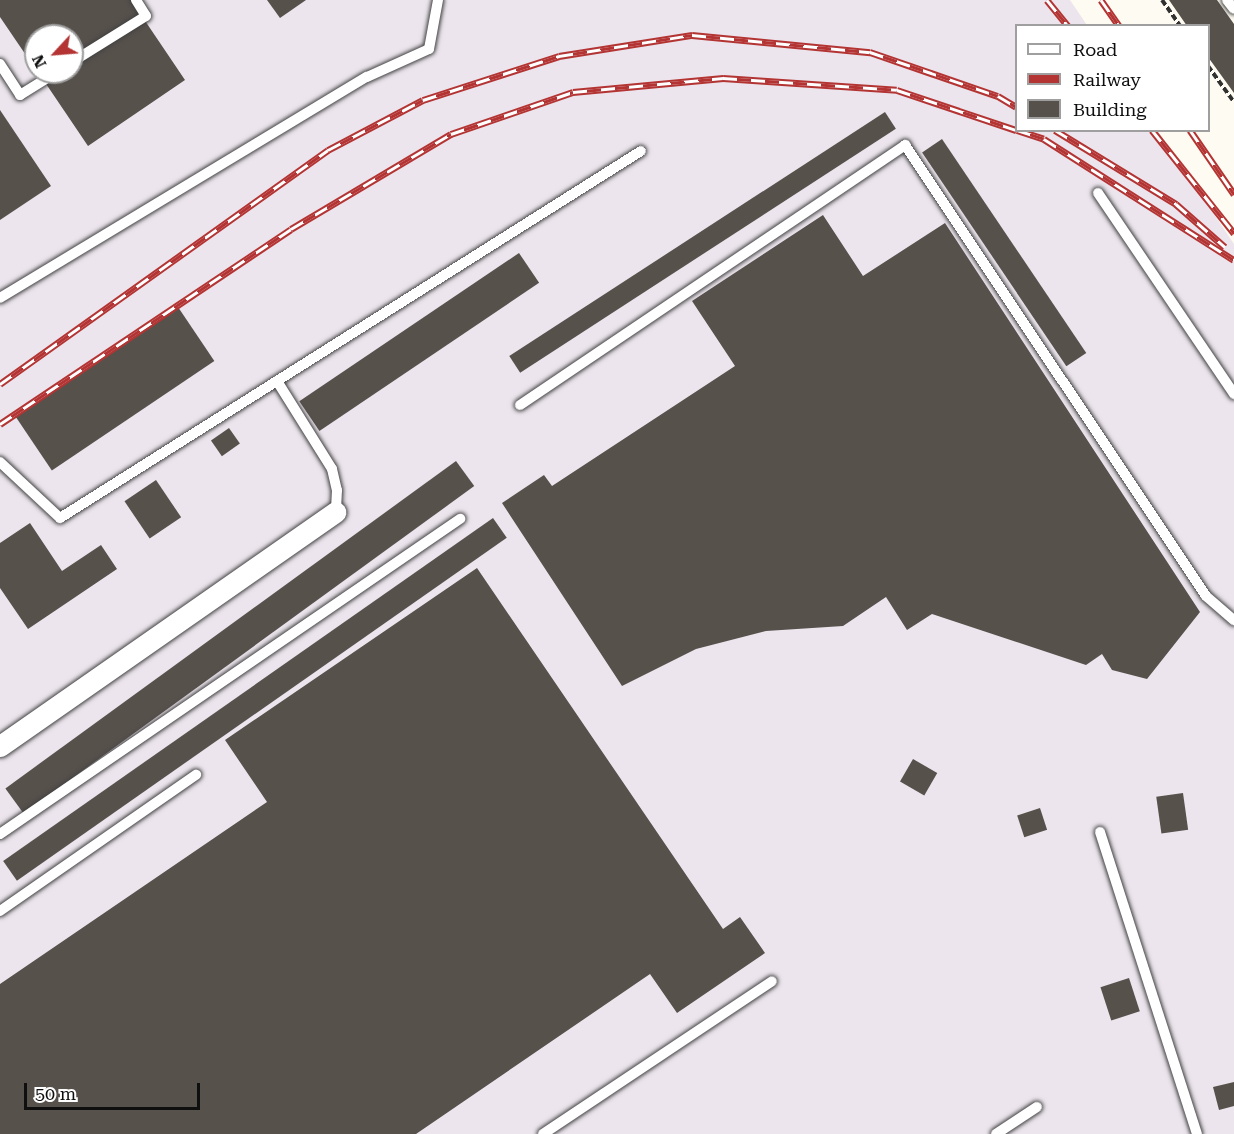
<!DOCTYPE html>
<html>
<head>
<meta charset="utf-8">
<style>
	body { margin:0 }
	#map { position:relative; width:1234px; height:1134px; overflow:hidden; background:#fefcf2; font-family:"Roboto Serif",serif }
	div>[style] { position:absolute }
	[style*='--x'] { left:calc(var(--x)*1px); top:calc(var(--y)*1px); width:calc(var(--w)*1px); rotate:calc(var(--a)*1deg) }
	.industrial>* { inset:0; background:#ece5ed }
	.building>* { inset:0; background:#57514c; transform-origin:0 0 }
	.path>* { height:4px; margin-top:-2px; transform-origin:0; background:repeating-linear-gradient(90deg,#313131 0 6px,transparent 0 9px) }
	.roads { filter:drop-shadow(0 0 2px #424242) drop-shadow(0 0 2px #424242) }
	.service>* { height:10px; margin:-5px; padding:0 5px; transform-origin:5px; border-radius:5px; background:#fff }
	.minor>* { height:21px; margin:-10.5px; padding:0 10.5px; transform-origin:10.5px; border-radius:10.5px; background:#fff }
	.rail>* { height:7px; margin-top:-3.5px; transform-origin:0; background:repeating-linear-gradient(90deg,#fff 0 14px,#b33433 0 28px); box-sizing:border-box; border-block:2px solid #b33433 }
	span { translate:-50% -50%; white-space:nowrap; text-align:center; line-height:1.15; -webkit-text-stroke:6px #fff; paint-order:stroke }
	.legend { position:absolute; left:1015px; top:24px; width:195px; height:108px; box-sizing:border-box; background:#fff; border:2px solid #9f9f9f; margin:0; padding:8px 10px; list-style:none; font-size:18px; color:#0f0f0f }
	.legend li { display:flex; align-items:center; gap:12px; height:30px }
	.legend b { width:30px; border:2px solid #9f9f9f }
	.north { position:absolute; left:24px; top:24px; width:60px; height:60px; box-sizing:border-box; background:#fff; border:2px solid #9f9f9f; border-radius:50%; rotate:244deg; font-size:16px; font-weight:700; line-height:24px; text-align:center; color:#0f0f0f }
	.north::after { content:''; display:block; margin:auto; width:21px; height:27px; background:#b33433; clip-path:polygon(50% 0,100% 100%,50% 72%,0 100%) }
	.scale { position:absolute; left:24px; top:1083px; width:176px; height:27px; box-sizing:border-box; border:3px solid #0f0f0f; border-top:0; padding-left:8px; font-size:18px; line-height:21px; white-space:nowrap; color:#0f0f0f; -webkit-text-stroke:4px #fff; paint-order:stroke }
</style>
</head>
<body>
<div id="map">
	<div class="industrial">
		<div style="clip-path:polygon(evenodd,0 0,1070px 0,1087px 25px,1016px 26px,1016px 130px,1158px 131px,1234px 244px,1234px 1134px,0 1134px,0 0,36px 36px,72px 36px,72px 72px,36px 72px,36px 36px)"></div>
	</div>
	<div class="building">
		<div style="clip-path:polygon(0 0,131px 0,185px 80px,88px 146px,38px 72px,72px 72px,72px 36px,36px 36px,36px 70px,0 17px)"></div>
		<div style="clip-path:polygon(267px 0,306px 0,280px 18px)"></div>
		<div style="clip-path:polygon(1169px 0,1217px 0,1234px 24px,1234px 93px,1208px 57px,1208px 26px,1187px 26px)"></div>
		<div style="clip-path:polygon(0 110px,51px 186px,0 220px)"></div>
		<div style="left:885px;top:112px;width:20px;height:448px;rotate:57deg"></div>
		<div style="left:942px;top:139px;width:258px;height:24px;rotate:56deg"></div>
		<div style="clip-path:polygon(823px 215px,863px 276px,945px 223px,1200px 612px,1147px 679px,1112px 670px,1102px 654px,1086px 665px,932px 614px,907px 630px,886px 597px,843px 626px,766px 631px,696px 649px,622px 686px,502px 503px,544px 475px,552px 486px,735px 366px,692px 301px)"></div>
		<div style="left:519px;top:253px;width:36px;height:265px;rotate:56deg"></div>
		<div style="left:178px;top:307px;width:65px;height:196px;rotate:56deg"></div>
		<div style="left:229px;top:428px;width:19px;height:22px;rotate:55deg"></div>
		<div style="left:456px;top:461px;width:31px;height:557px;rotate:54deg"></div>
		<div style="left:156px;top:480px;width:45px;height:38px;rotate:56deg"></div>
		<div style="left:493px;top:518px;width:24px;height:598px;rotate:55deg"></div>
		<div style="clip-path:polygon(30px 523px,62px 571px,101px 545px,117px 569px,28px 629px,0 588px,0 543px)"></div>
		<div style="clip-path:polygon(477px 568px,723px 929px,740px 917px,765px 953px,677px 1013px,650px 974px,416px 1134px,0 1134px,0 984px,267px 802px,225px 740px)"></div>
		<div style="left:913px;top:759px;width:28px;height:26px;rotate:30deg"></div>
		<div style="left:1183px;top:793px;width:37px;height:27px;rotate:82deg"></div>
		<div style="left:1040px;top:808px;width:23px;height:24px;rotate:72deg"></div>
		<div style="left:1129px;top:978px;width:35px;height:30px;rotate:72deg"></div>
		<div style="clip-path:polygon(1234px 1082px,1234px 1106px,1219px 1110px,1213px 1087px)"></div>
	</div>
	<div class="path">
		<div style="--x:1162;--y:0;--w:32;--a:55"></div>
		<div style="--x:1208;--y:66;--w:44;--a:54.2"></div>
	</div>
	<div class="roads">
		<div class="service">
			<div style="--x:1227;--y:0;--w:11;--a:52"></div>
			<div style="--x:72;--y:62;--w:87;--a:-31.9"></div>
			<div style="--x:146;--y:16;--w:19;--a:-122"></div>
			<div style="--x:0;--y:64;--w:37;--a:57"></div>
			<div style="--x:20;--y:95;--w:44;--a:-31.9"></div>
			<div style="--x:1098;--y:193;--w:243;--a:55.9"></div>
			<div style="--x:0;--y:298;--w:428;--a:-31.1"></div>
			<div style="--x:367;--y:77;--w:68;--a:-24.3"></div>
			<div style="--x:429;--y:49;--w:50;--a:-79.6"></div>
			<div style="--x:277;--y:381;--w:104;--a:58"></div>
			<div style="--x:332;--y:469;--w:22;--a:77"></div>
			<div style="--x:337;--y:490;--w:22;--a:93"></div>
			<div style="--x:520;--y:405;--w:465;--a:-34"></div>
			<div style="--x:905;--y:145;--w:542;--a:56.28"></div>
			<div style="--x:1206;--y:596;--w:37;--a:41"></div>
			<div style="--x:0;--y:462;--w:82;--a:43"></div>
			<div style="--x:60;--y:518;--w:687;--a:-32.28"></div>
			<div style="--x:1100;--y:832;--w:317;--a:72.2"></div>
			<div style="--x:0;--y:834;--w:558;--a:-34.4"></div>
			<div style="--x:0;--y:911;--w:239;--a:-34.8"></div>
			<div style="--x:543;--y:1134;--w:275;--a:-33.7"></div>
			<div style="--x:996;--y:1134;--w:49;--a:-33.4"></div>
		</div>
		<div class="minor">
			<div style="--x:0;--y:746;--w:409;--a:-34.9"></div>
		</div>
	</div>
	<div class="rail">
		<div style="--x:1047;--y:0;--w:33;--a:51"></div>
		<div style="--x:1101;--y:0;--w:32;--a:55"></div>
		<div style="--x:1017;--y:130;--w:28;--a:18"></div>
		<div style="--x:1044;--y:139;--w:225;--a:32.5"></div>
		<div style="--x:1055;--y:130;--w:142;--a:31.4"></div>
		<div style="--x:1176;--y:204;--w:65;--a:41.3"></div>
		<div style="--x:1152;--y:130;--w:132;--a:51.5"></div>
		<div style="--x:1190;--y:130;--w:78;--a:55.5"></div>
		<div style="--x:0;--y:384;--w:403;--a:-35.5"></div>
		<div style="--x:328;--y:150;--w:107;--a:-27.8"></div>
		<div style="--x:423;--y:100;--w:143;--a:-17.9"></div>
		<div style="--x:559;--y:56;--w:135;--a:-9"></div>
		<div style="--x:692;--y:35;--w:179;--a:5.5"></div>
		<div style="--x:870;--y:52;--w:135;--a:19"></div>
		<div style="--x:998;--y:96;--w:21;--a:31"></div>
		<div style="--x:0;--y:424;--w:350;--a:-33.8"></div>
		<div style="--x:291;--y:229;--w:186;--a:-30.7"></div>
		<div style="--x:451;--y:134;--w:129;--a:-19"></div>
		<div style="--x:573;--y:92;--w:151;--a:-5.3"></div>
		<div style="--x:723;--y:78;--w:174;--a:3.9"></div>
		<div style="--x:897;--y:90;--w:126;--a:18.6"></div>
	</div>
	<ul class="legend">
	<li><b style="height:8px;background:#fff"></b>Road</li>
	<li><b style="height:8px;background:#b33433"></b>Railway</li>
	<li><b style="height:16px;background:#57514c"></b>Building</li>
	</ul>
	<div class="north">N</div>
	<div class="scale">50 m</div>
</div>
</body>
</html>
